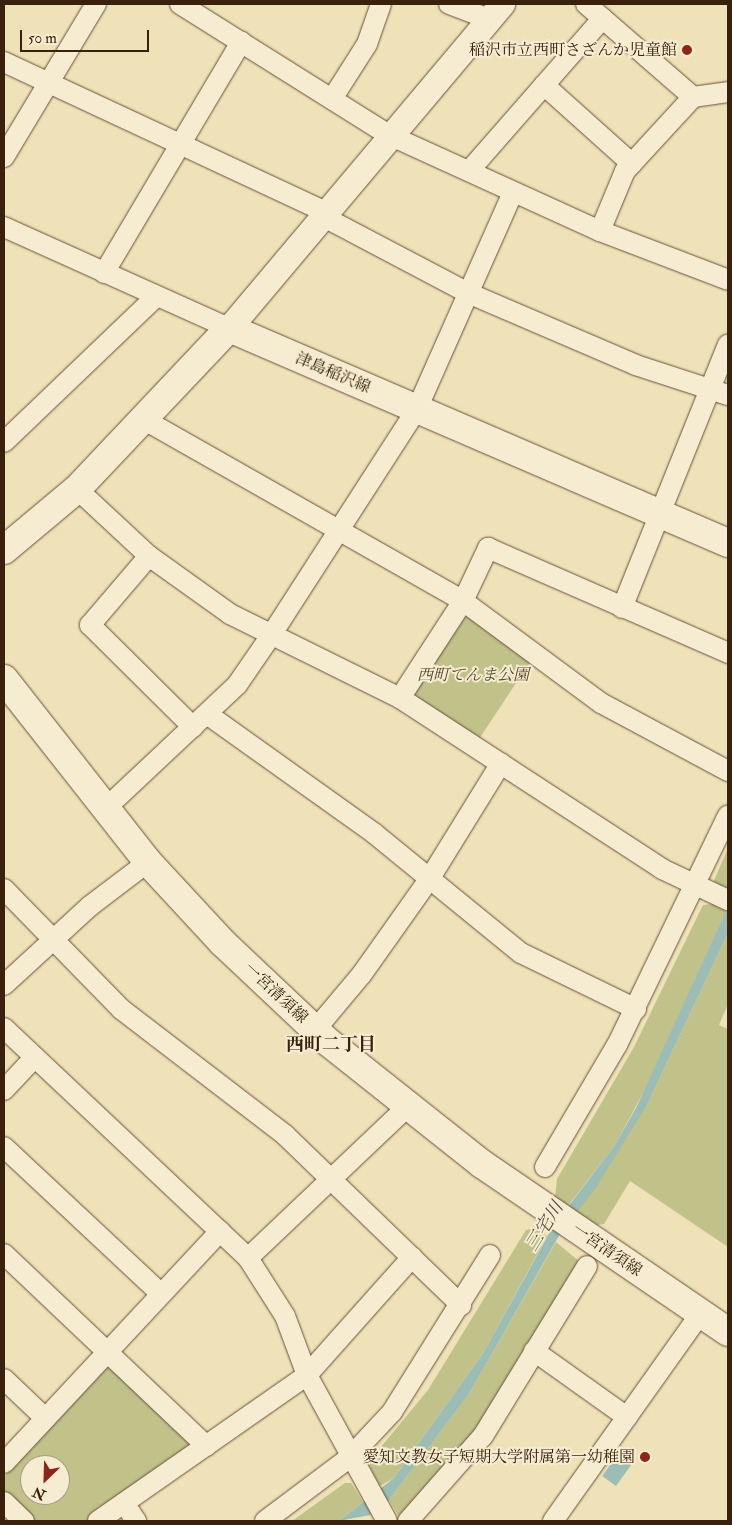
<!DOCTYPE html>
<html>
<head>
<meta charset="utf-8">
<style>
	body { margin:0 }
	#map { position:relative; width:732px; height:1525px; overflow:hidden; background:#f0e2b8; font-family:"IM FELL Double Pica","Noto Serif JP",serif }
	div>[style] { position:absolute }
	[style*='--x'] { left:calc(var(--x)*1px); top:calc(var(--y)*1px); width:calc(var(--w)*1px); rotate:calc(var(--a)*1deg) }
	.green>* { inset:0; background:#c1c18a }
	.water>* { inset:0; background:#9cbcb6; transform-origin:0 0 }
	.roads { filter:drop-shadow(0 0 1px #675138) drop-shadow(0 0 1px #675138) }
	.minor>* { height:20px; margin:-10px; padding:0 10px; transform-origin:10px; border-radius:10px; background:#f5ecd1 }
	.tertiary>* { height:25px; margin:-12.5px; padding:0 12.5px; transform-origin:12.5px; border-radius:12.5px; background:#f5ecd1 }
	.secondary>* { height:28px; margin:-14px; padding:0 14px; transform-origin:14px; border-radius:14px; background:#f5ecd1 }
	.dots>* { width:14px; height:14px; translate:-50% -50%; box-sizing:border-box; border:2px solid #f5ecd1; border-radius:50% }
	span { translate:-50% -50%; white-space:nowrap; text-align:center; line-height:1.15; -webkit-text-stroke:4px #f5ecd1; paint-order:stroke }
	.poi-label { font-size:16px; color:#39210e }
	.right { translate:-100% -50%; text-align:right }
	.street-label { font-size:16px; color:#39210e }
	.park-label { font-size:16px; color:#5b492d; font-style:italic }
	.neighbourhood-label { font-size:18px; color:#39210e; font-weight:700 }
	.water-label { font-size:18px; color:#575040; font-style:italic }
	.frame { position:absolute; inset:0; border:5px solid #39210e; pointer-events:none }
	.north { position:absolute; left:20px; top:1455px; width:50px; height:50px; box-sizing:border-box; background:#f5ecd1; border:1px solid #aa9b83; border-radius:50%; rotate:204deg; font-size:14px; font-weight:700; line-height:20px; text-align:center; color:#39210e }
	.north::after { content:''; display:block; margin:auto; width:18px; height:22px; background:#8f2418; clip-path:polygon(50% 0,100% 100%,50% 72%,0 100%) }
	.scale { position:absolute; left:20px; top:30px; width:129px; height:22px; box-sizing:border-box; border:2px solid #39210e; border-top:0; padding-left:6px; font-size:15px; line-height:18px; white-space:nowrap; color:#39210e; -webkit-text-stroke:4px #f5ecd1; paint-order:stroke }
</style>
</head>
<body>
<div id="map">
	<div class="green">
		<div style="clip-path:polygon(471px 616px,532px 659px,479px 739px,418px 700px,414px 690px,462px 618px)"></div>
		<div style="clip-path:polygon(728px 848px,728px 890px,713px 883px)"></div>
		<div style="clip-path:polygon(713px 904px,727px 910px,726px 918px,663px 1056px,615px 1145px,568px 1206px,555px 1197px,557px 1179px,634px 1047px,703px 905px)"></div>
		<div style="clip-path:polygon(728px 933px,728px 1004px,719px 1025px,728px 1029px,728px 1247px,630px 1181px,604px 1224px,596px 1225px,576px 1212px,647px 1105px)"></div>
		<div style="clip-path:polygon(535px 1228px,547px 1236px,484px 1352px,394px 1478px,380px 1486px,369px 1466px,371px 1459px,428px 1390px,526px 1230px)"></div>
		<div style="clip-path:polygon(556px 1242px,580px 1262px,486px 1418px,405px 1516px,398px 1515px,389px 1500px,469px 1394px)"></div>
		<div style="clip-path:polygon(evenodd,105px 1368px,112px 1369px,189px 1441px,190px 1449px,86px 1521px,34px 1521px,4px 1492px,4px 1477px,105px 1368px,30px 1465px,60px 1465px,60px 1495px,30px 1495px,30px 1465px)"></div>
		<div style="clip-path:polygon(345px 1483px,351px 1483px,363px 1502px,339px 1521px,292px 1521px)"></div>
	</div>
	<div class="water">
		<div style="clip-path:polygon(728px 907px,728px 933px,647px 1105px,595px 1189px,560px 1234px,469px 1394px,389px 1500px,370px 1515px,339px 1521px,394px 1478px,484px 1352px,552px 1228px,615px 1145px,637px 1106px)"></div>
		<div style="left:621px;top:1450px;width:17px;height:32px;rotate:36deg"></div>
	</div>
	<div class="roads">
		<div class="minor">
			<div style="--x:180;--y:4;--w:247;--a:32.1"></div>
			<div style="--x:389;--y:135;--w:232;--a:24.5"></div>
			<div style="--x:600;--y:231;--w:137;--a:20.9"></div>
			<div style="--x:449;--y:4;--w:43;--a:20.6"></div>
			<div style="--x:586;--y:4;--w:142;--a:41"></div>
			<div style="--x:4;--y:62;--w:354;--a:25"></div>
			<div style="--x:544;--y:85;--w:118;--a:41.9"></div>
			<div style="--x:332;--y:99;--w:65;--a:-57.5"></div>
			<div style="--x:367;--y:44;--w:42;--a:-70.7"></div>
			<div style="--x:4;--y:157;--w:179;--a:-59"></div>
			<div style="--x:469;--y:171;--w:203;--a:-48.8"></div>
			<div style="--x:322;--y:216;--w:165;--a:27.8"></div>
			<div style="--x:468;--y:293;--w:183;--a:23.2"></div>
			<div style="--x:636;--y:365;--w:97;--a:18.1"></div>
			<div style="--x:4;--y:227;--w:247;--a:24.2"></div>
			<div style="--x:600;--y:231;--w:65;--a:-67.4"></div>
			<div style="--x:625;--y:171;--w:100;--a:-47.4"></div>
			<div style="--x:693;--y:97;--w:35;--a:-8"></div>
			<div style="--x:104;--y:273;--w:269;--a:-59.3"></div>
			<div style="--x:143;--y:419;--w:368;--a:29.6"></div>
			<div style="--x:463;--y:601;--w:172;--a:36.5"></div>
			<div style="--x:601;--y:703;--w:144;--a:28.2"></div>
			<div style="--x:4;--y:442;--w:211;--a:-43.7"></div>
			<div style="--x:77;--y:489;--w:98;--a:42.9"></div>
			<div style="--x:149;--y:556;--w:100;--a:35.6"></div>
			<div style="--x:230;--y:614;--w:190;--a:26.3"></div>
			<div style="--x:400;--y:698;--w:313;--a:33.1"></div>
			<div style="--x:662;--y:869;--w:73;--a:25.2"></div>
			<div style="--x:149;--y:556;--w:91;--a:130.5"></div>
			<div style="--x:90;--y:625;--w:145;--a:44.7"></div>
			<div style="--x:622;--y:608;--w:284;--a:-68.1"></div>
			<div style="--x:400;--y:698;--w:116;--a:-57"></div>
			<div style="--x:463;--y:601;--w:59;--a:-64.7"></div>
			<div style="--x:488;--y:548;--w:262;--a:23.6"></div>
			<div style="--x:207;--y:714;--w:206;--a:35.5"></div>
			<div style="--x:375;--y:834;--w:188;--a:39.2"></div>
			<div style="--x:521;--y:953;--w:128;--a:26"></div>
			<div style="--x:106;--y:808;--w:180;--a:-43.2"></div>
			<div style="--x:237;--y:685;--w:58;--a:-55.5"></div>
			<div style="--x:270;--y:637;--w:271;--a:-57.2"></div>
			<div style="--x:417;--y:409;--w:237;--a:-66.1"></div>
			<div style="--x:4;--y:889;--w:168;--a:45.7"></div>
			<div style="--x:121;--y:1009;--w:207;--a:37.5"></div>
			<div style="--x:285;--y:1135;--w:245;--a:44"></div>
			<div style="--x:4;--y:985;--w:117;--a:-42.6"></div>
			<div style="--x:90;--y:906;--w:73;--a:-37.2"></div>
			<div style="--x:4;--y:1028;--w:335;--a:43.3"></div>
			<div style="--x:248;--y:1258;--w:69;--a:57.5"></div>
			<div style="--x:285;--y:1316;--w:63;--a:69.6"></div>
			<div style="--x:307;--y:1375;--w:166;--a:61.3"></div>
			<div style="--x:315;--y:1030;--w:73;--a:-50"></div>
			<div style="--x:362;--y:974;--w:118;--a:-54.7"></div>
			<div style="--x:430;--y:878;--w:135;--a:-58.3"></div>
			<div style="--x:4;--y:1090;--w:45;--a:-46.8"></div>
			<div style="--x:4;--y:1147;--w:215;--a:43.1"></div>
			<div style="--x:545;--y:1167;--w:142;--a:-59.5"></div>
			<div style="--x:617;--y:1045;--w:255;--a:-64.2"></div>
			<div style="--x:4;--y:1254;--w:279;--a:43.5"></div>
			<div style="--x:248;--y:1258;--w:219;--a:-43.5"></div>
			<div style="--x:534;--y:1351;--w:114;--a:35.4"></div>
			<div style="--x:4;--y:1379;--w:57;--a:43.6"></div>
			<div style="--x:4;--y:1463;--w:317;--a:-47"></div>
			<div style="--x:4;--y:1502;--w:28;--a:44"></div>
			<div style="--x:124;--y:1503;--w:22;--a:56"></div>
			<div style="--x:98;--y:1521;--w:255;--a:-34.9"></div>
			<div style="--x:307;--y:1375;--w:158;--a:-48.3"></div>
			<div style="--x:265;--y:1521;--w:105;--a:-36.9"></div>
			<div style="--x:349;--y:1458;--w:63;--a:-46.9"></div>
			<div style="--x:392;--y:1412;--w:185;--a:-58"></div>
			<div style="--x:408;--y:1521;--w:113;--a:-48.6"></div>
			<div style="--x:483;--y:1436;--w:199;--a:-58.5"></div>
			<div style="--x:553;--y:1521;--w:254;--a:-54.6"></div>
		</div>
		<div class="tertiary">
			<div style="--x:229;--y:328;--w:424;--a:-49.9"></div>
		</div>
		<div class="secondary">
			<div style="--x:4;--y:550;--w:95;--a:-39.9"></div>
			<div style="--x:77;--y:489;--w:221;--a:-46.6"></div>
			<div style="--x:229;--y:328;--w:543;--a:23.31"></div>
			<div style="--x:4;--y:679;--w:233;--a:51.8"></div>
			<div style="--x:148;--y:862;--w:110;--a:47.2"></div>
			<div style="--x:223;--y:943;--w:144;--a:43.3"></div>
			<div style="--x:328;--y:1042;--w:196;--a:38.4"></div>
			<div style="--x:482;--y:1164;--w:298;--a:34.3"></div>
		</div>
	</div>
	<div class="dots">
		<div style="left:687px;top:50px;background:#8f2418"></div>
		<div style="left:645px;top:1457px;background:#8f2418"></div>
	</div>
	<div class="poi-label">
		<span class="right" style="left:677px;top:50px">稲沢市立西町さざんか児童館</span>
		<span class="right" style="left:635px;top:1457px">愛知文教女子短期大学附属第一幼稚園</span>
	</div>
	<div class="street-label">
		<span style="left:333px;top:373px;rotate:23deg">津島稲沢線</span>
		<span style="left:276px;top:993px;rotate:43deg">一宮清須線</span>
		<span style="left:607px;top:1250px;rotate:34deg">一宮清須線</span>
	</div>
	<div class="park-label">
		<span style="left:473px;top:675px">西町てんま公園</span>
	</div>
	<div class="neighbourhood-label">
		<span style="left:331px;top:1045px">西町二丁目</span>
	</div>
	<div class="water-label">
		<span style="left:545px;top:1227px;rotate:-58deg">三宅川</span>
	</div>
	<div class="frame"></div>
	<div class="north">N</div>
	<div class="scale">50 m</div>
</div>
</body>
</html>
